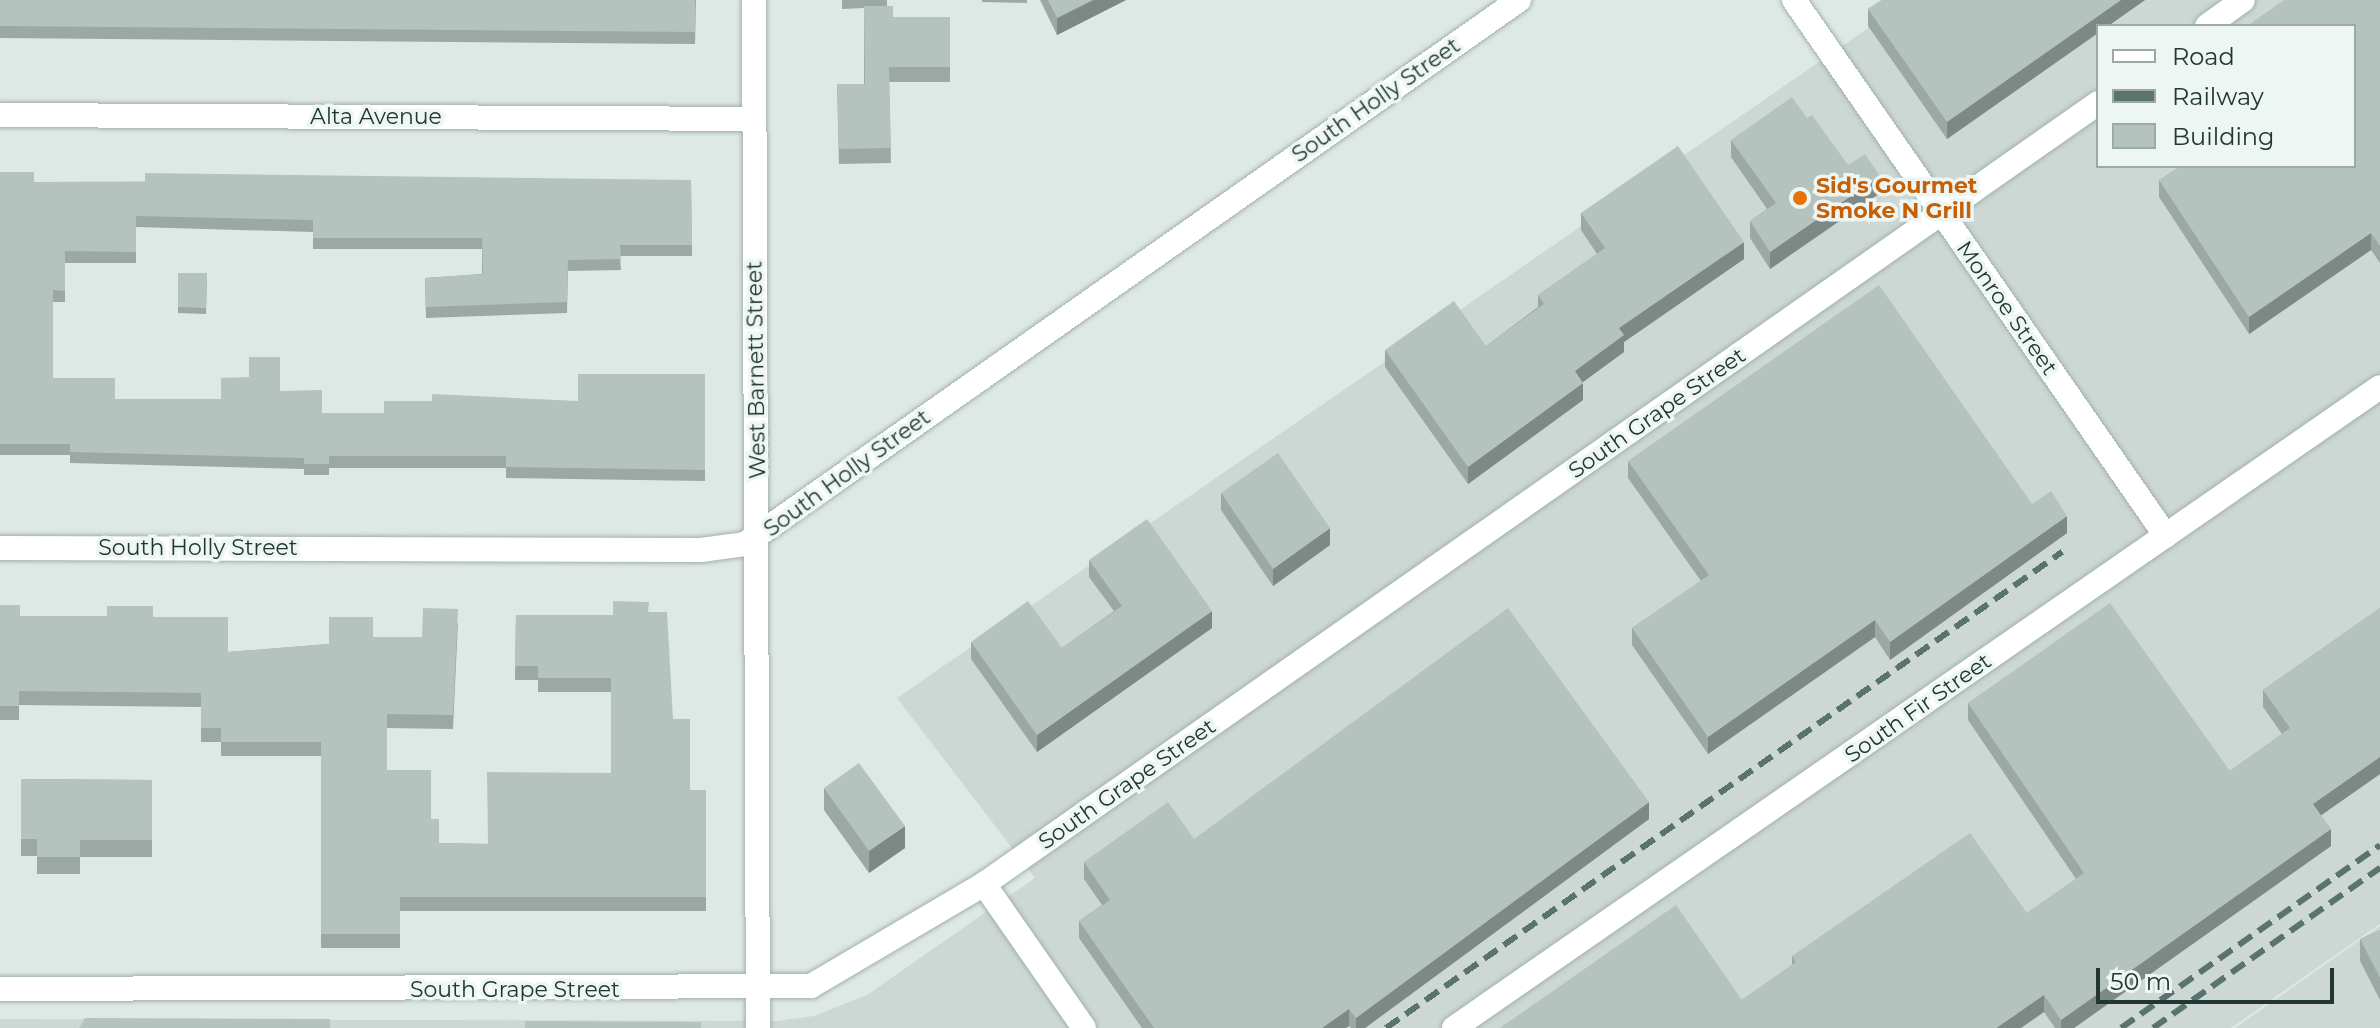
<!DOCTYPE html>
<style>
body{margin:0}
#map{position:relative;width:2380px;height:1028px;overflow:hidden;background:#dee9e5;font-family:Montserrat,sans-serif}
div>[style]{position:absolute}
.built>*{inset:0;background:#cdd8d4}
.roads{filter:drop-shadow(0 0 2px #a2b0ac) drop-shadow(0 0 2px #a2b0ac)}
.minor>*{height:24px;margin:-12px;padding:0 12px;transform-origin:12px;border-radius:12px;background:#fff}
.rail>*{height:6px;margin-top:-3px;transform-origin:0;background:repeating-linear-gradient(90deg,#5b736f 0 16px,transparent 0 24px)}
.wall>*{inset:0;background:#9ba8a3}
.shaded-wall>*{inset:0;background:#7e8885}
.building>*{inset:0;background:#b4c3be}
.dots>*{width:22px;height:22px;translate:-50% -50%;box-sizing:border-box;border:4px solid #eef6f3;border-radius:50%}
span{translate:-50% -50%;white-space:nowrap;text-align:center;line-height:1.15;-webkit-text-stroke:7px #eef6f3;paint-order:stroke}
.street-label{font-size:22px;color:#213733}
.food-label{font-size:22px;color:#c56008;font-weight:700}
.left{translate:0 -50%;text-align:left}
.legend{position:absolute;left:2096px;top:24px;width:260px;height:144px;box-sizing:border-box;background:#eef6f3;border:2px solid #9caaa6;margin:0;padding:10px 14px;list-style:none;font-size:24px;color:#213733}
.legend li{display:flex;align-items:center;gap:16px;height:40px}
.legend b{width:40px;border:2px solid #9caaa6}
.scale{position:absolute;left:2096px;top:968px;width:238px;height:36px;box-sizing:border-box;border:4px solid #213733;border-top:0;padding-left:10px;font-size:24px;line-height:28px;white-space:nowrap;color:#213733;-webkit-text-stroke:6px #eef6f3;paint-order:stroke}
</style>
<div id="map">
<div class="built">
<div style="clip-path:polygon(evenodd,1909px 0,2380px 0,2380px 924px,2231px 1028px,0 1028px,0 1019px,777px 1021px,814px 1016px,867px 995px,1035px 878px,897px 698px,1909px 0,2098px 26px,2354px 26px,2354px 166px,2098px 166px,2098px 26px)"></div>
<div style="clip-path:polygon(2380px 926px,2380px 1028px,2235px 1028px)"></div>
</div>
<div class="roads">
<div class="minor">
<div style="left:754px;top:0;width:1028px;rotate:89.78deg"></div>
<div style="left:1794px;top:0;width:652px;rotate:55.24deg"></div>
<div style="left:2207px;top:26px;width:44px;rotate:-35.8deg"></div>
<div style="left:0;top:115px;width:753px;rotate:0.3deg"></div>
<div style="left:0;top:548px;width:701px;rotate:0.16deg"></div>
<div style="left:701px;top:550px;width:44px;rotate:-7.8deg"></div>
<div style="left:745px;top:544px;width:946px;rotate:-35.1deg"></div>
<div style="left:984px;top:884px;width:175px;rotate:55.2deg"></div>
<div style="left:0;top:989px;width:811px;rotate:-0.21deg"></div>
<div style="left:811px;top:986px;width:201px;rotate:-30.5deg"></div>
<div style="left:984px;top:884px;width:1360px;rotate:-35.03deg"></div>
<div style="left:1454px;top:1028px;width:1126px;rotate:-34.69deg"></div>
</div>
</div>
<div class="rail">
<div style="left:1386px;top:1028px;width:827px;rotate:-35.15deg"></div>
<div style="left:2121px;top:1028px;width:317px;rotate:-35.2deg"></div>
<div style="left:2153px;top:1028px;width:278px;rotate:-35.2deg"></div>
</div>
<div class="wall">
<div style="clip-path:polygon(0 0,696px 0,695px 44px,0 38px)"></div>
<div style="clip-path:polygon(842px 0,887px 0,887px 6px,893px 17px,950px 17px,950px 82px,889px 82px,891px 163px,839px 164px,837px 84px,864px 84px,864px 8px,842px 9px)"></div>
<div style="clip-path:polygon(982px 0,1027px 0,1027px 3px,982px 2px)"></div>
<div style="clip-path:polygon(1040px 0,1126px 0,1057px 35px)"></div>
<div style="clip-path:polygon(1882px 0,2145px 0,1947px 139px,1868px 26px,1868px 9px)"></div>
<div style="clip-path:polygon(2380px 0,2380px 263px,2371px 250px,2249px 334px,2159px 197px,2159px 180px,2354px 166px)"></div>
<div style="clip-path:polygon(1807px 118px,1848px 165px,1880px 193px,1770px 269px,1750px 238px,1750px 221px,1767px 209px,1731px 157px,1731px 140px)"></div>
<div style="clip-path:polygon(0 172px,34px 182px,691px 180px,692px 256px,620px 256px,621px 270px,568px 271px,567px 313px,426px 318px,425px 278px,482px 274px,482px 249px,313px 249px,313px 232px,136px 227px,136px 263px,65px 263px,65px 302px,53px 302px,53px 378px,115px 399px,221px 399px,280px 391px,322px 413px,384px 413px,578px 401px,705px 374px,705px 481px,506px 478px,506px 468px,329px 468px,329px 475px,304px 475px,304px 469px,70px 463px,70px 455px,0 455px)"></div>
<div style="clip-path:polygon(1581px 213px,1744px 259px,1624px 342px,1624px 352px,1582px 382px,1583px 400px,1468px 484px,1385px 367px,1385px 350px,1486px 346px,1538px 307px,1538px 295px,1597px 254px,1581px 230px)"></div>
<div style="clip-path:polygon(178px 273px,207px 273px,206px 314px,178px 313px)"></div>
<div style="clip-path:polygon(1628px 461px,2032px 504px,2067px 533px,1890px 660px,1875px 637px,1708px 754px,1632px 645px,1632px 628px,1701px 581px,1628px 478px)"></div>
<div style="clip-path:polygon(1221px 493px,1330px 545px,1273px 586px,1221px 510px)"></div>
<div style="clip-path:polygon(1089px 560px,1212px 628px,1037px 752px,971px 659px,971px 642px,1062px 648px,1114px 611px,1089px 577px)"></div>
<div style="clip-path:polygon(0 605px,20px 616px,153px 617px,228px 652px,329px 644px,373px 637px,422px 637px,458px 623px,453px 729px,387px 728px,387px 770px,431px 819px,439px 843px,487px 844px,611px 773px,611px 692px,538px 692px,538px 680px,515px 680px,516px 615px,613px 615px,649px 612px,673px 719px,690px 790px,706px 790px,706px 911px,400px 911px,400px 948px,321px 948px,321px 756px,221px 756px,221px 742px,201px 742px,201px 707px,19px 705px,19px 720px,0 720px)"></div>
<div style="clip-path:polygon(2380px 608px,2380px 774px,2321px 815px,2331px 846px,2074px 1028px,2055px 1028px,2044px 1012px,1742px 1000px,1792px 965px,1792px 956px,2027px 913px,2076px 879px,1968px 720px,1968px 703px,2230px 771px,2282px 734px,2263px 707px,2263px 690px)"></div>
<div style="clip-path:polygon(21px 779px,152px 780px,152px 857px,80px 857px,80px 874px,37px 874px,37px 856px,21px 856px)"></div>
<div style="clip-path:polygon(824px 788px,905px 848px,869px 873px,824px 810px)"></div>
<div style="clip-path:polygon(1649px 819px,1365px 1028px,1351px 1028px,1349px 1026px,1346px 1028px,1142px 1028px,1079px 938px,1079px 921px,1102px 905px,1084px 879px,1084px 862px,1194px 839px)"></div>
<div style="clip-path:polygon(2380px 930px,2380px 1000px,2360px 961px,2360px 939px)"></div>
</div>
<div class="shaded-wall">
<div style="clip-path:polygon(1093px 0,1126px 0,1057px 35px,1057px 18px)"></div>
<div style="clip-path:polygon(2121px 0,2145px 0,2108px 26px,2098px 26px,2098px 33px,1947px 139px,1947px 122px)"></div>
<div style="clip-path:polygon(1880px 176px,1880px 193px,1770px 269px,1770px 252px)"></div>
<div style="clip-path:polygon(2371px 233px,2371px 250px,2249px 334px,2249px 317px)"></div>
<div style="clip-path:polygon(1744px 242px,1744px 259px,1624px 342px,1624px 352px,1575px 388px,1575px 371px,1619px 328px)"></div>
<div style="clip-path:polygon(1583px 383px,1583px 400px,1468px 484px,1468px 467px)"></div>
<div style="clip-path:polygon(2067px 516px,2067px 533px,1890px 660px,1890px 642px)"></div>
<div style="clip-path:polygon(1330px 528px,1330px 545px,1273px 586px,1273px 569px)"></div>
<div style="clip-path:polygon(1212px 611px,1212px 628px,1037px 752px,1037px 735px)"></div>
<div style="clip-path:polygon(1875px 620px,1875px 637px,1708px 754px,1708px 737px)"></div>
<div style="clip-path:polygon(2380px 757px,2380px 774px,2313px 821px,2313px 804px)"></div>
<div style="clip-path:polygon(1649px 802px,1649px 819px,1365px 1028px,1356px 1028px,1356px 1018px)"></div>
<div style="clip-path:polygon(905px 826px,905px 848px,869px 873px,869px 851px)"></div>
<div style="clip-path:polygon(2331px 829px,2331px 846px,2074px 1028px,2061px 1028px,2061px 1020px)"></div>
<div style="clip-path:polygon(2044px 995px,2044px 1012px,2021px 1028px,1996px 1028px)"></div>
<div style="clip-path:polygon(1349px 1009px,1349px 1026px,1346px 1028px,1322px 1028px)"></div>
</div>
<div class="building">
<div style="clip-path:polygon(0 0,695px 0,695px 32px,0 26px)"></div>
<div style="clip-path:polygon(1048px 0,1093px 0,1057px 18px)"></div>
<div style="clip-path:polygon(1882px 0,2121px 0,1947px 122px,1868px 9px)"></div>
<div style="clip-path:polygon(2284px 0,2380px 0,2380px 246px,2371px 233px,2249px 317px,2159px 180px,2180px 166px,2354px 166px,2354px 26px,2247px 26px)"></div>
<div style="clip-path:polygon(864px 6px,893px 6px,893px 17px,950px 17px,950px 67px,889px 67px,891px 148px,839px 149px,837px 84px,865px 84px)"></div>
<div style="clip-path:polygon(1792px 97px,1807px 118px,1812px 115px,1848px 165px,1865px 154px,1880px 176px,1770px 252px,1750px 221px,1776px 203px,1731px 140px)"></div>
<div style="clip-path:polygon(1678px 146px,1744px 242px,1619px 328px,1624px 335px,1575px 371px,1583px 383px,1468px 467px,1385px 350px,1454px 301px,1486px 346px,1544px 304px,1538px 295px,1605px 248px,1581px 213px)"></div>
<div style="clip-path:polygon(0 172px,34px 172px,34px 182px,145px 182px,145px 173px,691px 180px,692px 245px,620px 245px,621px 259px,568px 260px,567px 302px,426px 307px,425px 278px,483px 274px,482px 238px,313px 238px,313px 220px,136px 216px,136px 252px,65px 251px,65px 291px,53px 290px,53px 378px,115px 378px,115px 399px,221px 399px,221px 378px,249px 377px,249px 357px,280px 357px,280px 391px,322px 390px,322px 413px,384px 413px,384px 401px,432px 401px,432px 394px,578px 401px,578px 374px,705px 374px,705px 470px,506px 467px,506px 456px,329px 456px,329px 464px,304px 464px,304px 458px,70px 452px,70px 444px,0 444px)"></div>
<div style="clip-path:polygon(178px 273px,207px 273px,206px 308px,178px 307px)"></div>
<div style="clip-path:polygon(1879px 285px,2032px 504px,2051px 491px,2067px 516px,1890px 642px,1875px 620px,1708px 737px,1632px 628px,1709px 575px,1628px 461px)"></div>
<div style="clip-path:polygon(1278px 453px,1330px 528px,1273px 569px,1221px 493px)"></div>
<div style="clip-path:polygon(1147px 519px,1212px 611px,1037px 735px,971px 642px,1028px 601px,1062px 648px,1122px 606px,1089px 560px)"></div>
<div style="clip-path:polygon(613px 601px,649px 602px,648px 612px,667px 612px,673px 719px,690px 719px,690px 790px,706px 790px,706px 897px,400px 897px,400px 934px,321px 934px,321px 742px,221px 742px,221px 728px,201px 728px,201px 693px,19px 691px,19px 706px,0 706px,0 605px,20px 605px,20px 616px,107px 616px,107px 606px,153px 606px,153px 617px,228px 617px,228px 652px,329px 644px,329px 617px,373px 617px,373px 637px,422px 637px,423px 608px,458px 609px,453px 715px,387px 714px,387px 770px,431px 770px,431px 819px,439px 819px,439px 843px,488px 844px,487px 772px,611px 773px,611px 678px,538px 678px,538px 666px,515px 666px,516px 615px,613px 615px)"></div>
<div style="clip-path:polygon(2110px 603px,2230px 771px,2290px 728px,2263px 690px,2380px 608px,2380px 757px,2313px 804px,2331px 829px,2061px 1020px,2044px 995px,1996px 1028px,1500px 1028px,1676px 905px,1742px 1000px,1796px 962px,1792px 956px,1970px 833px,2027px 913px,2084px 873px,1968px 703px)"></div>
<div style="clip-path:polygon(1508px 608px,1649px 802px,1356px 1018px,1349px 1009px,1322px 1028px,1154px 1028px,1079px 921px,1110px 900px,1084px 862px,1168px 802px,1194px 839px)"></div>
<div style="clip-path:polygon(859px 763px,905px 826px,869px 851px,824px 788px)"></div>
<div style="clip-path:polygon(21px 779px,152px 780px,152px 840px,80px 840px,80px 857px,37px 857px,37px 839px,21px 839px)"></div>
<div style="clip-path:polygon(2380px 930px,2380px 978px,2360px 939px)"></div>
<div style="clip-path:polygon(85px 1018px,330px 1019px,330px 1028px,79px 1028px)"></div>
<div style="clip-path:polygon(525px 1021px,701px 1022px,701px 1028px,525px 1028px)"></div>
</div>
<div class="dots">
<div style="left:1800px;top:198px;background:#e8710a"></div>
</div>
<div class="street-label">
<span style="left:1376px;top:100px;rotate:-35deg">South Holly Street</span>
<span style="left:376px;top:117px">Alta Avenue</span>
<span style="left:2007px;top:308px;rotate:55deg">Monroe Street</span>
<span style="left:756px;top:370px;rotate:-91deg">West Barnett Street</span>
<span style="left:1657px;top:413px;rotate:-35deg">South Grape Street</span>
<span style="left:847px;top:473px;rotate:-36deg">South Holly Street</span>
<span style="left:198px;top:548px">South Holly Street</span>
<span style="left:1918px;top:708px;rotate:-35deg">South Fir Street</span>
<span style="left:1127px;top:784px;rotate:-35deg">South Grape Street</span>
<span style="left:515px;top:990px">South Grape Street</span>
</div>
<div class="food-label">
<span class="left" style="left:1816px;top:198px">Sid's Gourmet<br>Smoke N Grill</span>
</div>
<ul class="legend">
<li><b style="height:10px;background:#fff"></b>Road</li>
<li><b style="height:10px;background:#5b736f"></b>Railway</li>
<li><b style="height:22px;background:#b4c3be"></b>Building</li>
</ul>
<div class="scale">50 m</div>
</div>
